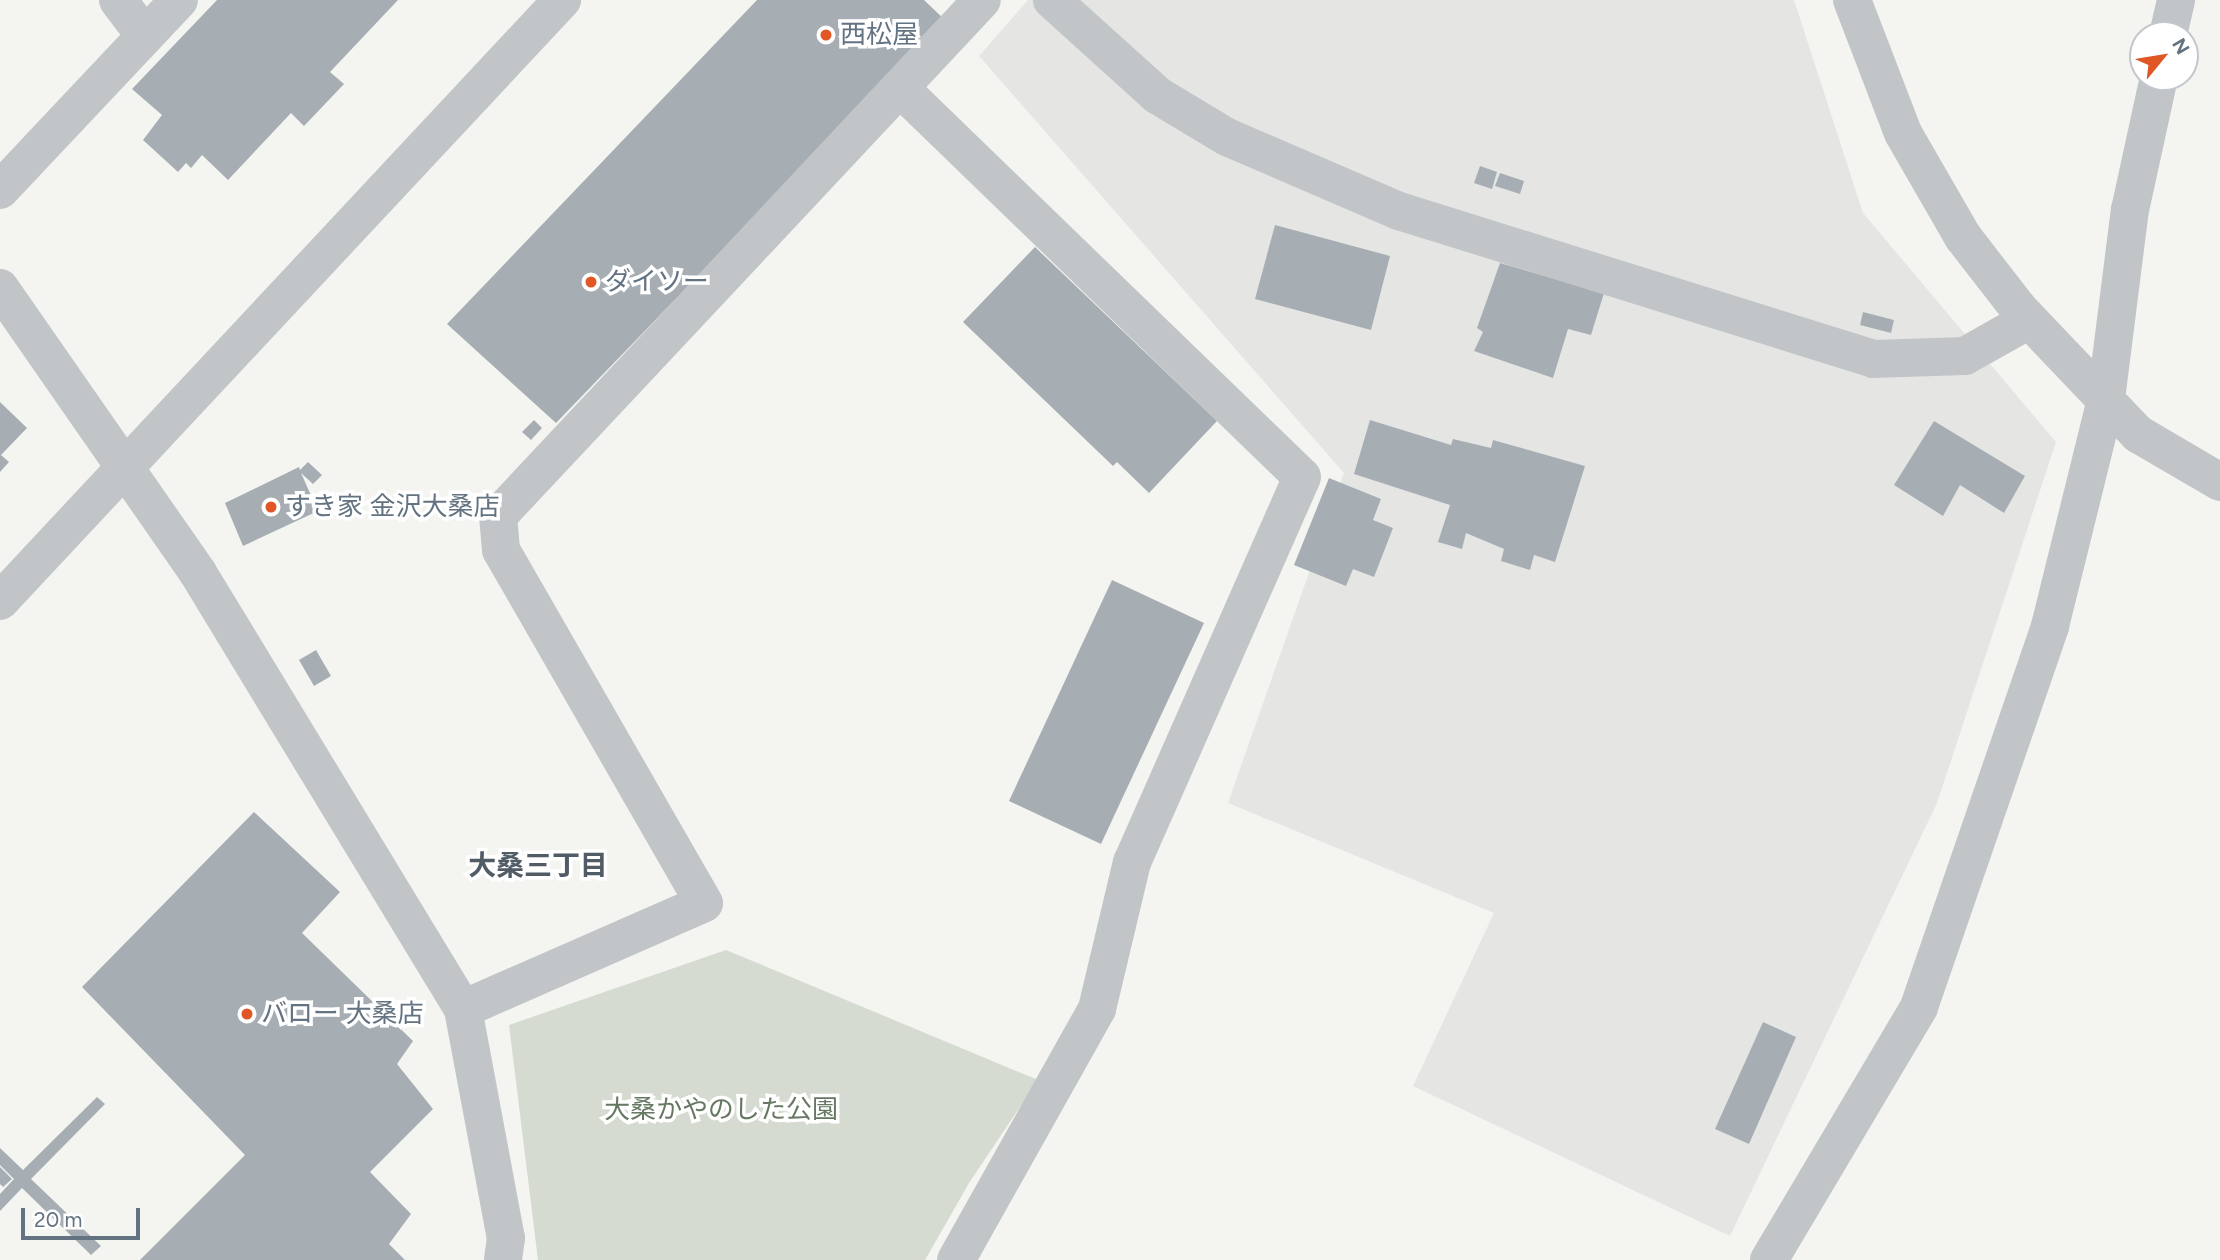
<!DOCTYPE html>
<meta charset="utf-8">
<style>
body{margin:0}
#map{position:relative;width:2220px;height:1260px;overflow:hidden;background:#f4f4f0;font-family:Figtree,"Noto Sans JP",sans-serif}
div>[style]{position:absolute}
.built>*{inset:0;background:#e5e6e4}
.green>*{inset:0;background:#d5dbd1}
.building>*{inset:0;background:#a7aeb3}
.minor>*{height:38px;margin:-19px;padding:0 19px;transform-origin:19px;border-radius:19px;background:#c2c5c8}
.dots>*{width:19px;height:19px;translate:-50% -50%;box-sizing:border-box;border:4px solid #fff;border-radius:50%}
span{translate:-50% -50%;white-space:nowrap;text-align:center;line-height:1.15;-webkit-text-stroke:7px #fff;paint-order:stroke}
.poi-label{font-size:26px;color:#647381}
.left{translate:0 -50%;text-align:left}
.park-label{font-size:26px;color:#667862}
.neighbourhood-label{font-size:28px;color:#515c66;font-weight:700}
.north{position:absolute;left:2129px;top:21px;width:70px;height:70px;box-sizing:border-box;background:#fff;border:2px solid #c1c7cd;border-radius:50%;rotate:60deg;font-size:19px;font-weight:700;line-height:28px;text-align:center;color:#647381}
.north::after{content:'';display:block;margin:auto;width:24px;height:32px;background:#e05725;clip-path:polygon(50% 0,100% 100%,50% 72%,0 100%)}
.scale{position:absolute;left:21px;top:1208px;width:119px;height:32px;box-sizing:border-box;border:4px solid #647381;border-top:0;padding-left:9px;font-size:21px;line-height:24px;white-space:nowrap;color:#647381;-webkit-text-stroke:5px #fff;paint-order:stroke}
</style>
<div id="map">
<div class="built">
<div style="clip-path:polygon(1028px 0,1794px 0,1863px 213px,2056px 442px,1937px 803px,1730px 1236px,1413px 1086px,1494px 913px,1228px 803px,1344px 473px,979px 56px)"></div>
</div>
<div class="green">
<div style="clip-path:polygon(726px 950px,1038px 1080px,969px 1183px,925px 1260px,538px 1260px,509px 1025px)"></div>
</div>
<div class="building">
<div style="clip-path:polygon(217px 0,398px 0,330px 72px,344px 84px,304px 126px,291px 113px,228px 180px,202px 155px,191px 168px,186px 163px,178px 172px,143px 140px,162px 115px,132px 89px)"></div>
<div style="clip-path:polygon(757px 0,924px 0,945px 20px,556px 423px,447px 324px)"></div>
<div style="clip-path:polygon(1480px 166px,1497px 172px,1492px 189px,1474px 183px)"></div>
<div style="clip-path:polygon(1500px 173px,1524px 181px,1520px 194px,1495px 186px)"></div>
<div style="clip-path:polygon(1275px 225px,1390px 256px,1371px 330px,1255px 299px)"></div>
<div style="clip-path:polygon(1035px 247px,1217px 421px,1149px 493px,1117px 462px,1113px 466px,963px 322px)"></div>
<div style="clip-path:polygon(1500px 263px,1604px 293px,1591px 335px,1568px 329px,1553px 378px,1474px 351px,1483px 332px,1477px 328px)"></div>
<div style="clip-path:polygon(1863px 312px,1894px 320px,1891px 333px,1860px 325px)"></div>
<div style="clip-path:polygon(0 402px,27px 428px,1px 455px,9px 462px,0 472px)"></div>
<div style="clip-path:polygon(534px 420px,542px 428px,531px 440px,522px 432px)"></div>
<div style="clip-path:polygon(1370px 420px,1451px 445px,1453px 439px,1491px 448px,1493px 440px,1585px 466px,1555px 562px,1534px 555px,1530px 570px,1501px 561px,1504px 549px,1466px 533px,1462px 549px,1438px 542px,1450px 505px,1354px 474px)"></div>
<div style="clip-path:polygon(1934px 421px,2025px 476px,2004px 513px,1960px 485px,1943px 516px,1894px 485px)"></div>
<div style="clip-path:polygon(308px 462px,322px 475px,313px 484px,301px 473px,318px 511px,243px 546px,225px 503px,299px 467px,300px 470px)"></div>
<div style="clip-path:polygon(1329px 478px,1381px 499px,1373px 520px,1393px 528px,1374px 577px,1353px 569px,1346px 586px,1294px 565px)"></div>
<div style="clip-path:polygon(1112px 580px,1204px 623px,1101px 844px,1009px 801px)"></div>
<div style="clip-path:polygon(316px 650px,331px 676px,314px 686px,299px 660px)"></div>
<div style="clip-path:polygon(254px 812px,340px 892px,302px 933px,413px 1041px,397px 1064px,433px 1109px,370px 1172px,411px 1214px,389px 1244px,405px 1260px,140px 1260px,245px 1155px,82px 987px)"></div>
<div style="clip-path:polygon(1763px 1022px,1796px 1037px,1749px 1144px,1715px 1129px)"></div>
<div style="clip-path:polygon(97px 1097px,105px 1104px,31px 1179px,101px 1246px,91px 1255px,22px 1188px,0 1211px,0 1194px,14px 1179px,0 1165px,0 1148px,23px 1170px)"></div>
<div style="clip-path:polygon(0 1167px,12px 1179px,3px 1187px,0 1184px)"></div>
</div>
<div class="minor">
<div style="left:118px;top:0;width:45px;rotate:53.1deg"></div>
<div style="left:1052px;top:0;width:142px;rotate:42.1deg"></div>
<div style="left:1157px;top:95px;width:82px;rotate:31deg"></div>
<div style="left:1227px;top:137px;width:187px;rotate:23.3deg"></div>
<div style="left:1399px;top:211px;width:497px;rotate:17.3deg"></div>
<div style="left:1873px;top:359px;width:92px;rotate:-1.9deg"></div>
<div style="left:1965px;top:356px;width:73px;rotate:-29.4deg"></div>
<div style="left:1852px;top:0;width:142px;rotate:69deg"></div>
<div style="left:1903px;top:133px;width:120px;rotate:60deg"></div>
<div style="left:1963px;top:237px;width:90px;rotate:52.2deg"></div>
<div style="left:2018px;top:308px;width:174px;rotate:46.4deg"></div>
<div style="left:2138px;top:434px;width:95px;rotate:30.3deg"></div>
<div style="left:2168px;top:35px;width:36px;rotate:-77deg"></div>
<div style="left:900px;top:88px;width:559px;rotate:44.06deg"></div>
<div style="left:1302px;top:477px;width:421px;rotate:113.8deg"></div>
<div style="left:1132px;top:862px;width:151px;rotate:103.4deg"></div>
<div style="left:1097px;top:1009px;width:288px;rotate:119.3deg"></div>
<div style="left:0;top:190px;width:261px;rotate:-46.7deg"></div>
<div style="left:0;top:288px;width:347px;rotate:55.2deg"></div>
<div style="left:198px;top:573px;width:510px;rotate:58.71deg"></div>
<div style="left:463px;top:1009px;width:263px;rotate:-23.7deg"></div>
<div style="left:704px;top:903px;width:407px;rotate:-119.9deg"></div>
<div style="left:501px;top:550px;width:34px;rotate:-95deg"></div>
<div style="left:498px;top:516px;width:707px;rotate:-46.83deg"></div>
<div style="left:0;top:601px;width:823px;rotate:-46.92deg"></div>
<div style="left:463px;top:1009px;width:233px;rotate:79.4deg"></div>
<div style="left:506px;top:1238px;width:22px;rotate:98deg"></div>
<div style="left:1769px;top:1260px;width:294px;rotate:-59.3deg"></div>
<div style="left:1919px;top:1007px;width:403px;rotate:-71deg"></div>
<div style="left:2050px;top:626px;width:234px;rotate:-76.1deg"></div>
<div style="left:2106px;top:399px;width:191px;rotate:-82.8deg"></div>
<div style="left:2130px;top:210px;width:136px;rotate:-77.7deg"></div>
</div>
<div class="dots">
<div style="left:826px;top:35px;background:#e05725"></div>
<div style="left:591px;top:282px;background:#e05725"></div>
<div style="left:271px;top:507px;background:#e05725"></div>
<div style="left:247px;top:1014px;background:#e05725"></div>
</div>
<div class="poi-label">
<span class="left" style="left:840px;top:35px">西松屋</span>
<span class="left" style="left:605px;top:282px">ダイソー</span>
<span class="left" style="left:285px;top:507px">すき家 金沢大桑店</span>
<span class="left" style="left:261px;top:1014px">バロー 大桑店</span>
</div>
<div class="park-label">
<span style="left:721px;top:1110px">大桑かやのした公園</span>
</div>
<div class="neighbourhood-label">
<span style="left:538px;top:865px">大桑三丁目</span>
</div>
<div class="north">N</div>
<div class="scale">20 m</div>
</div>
